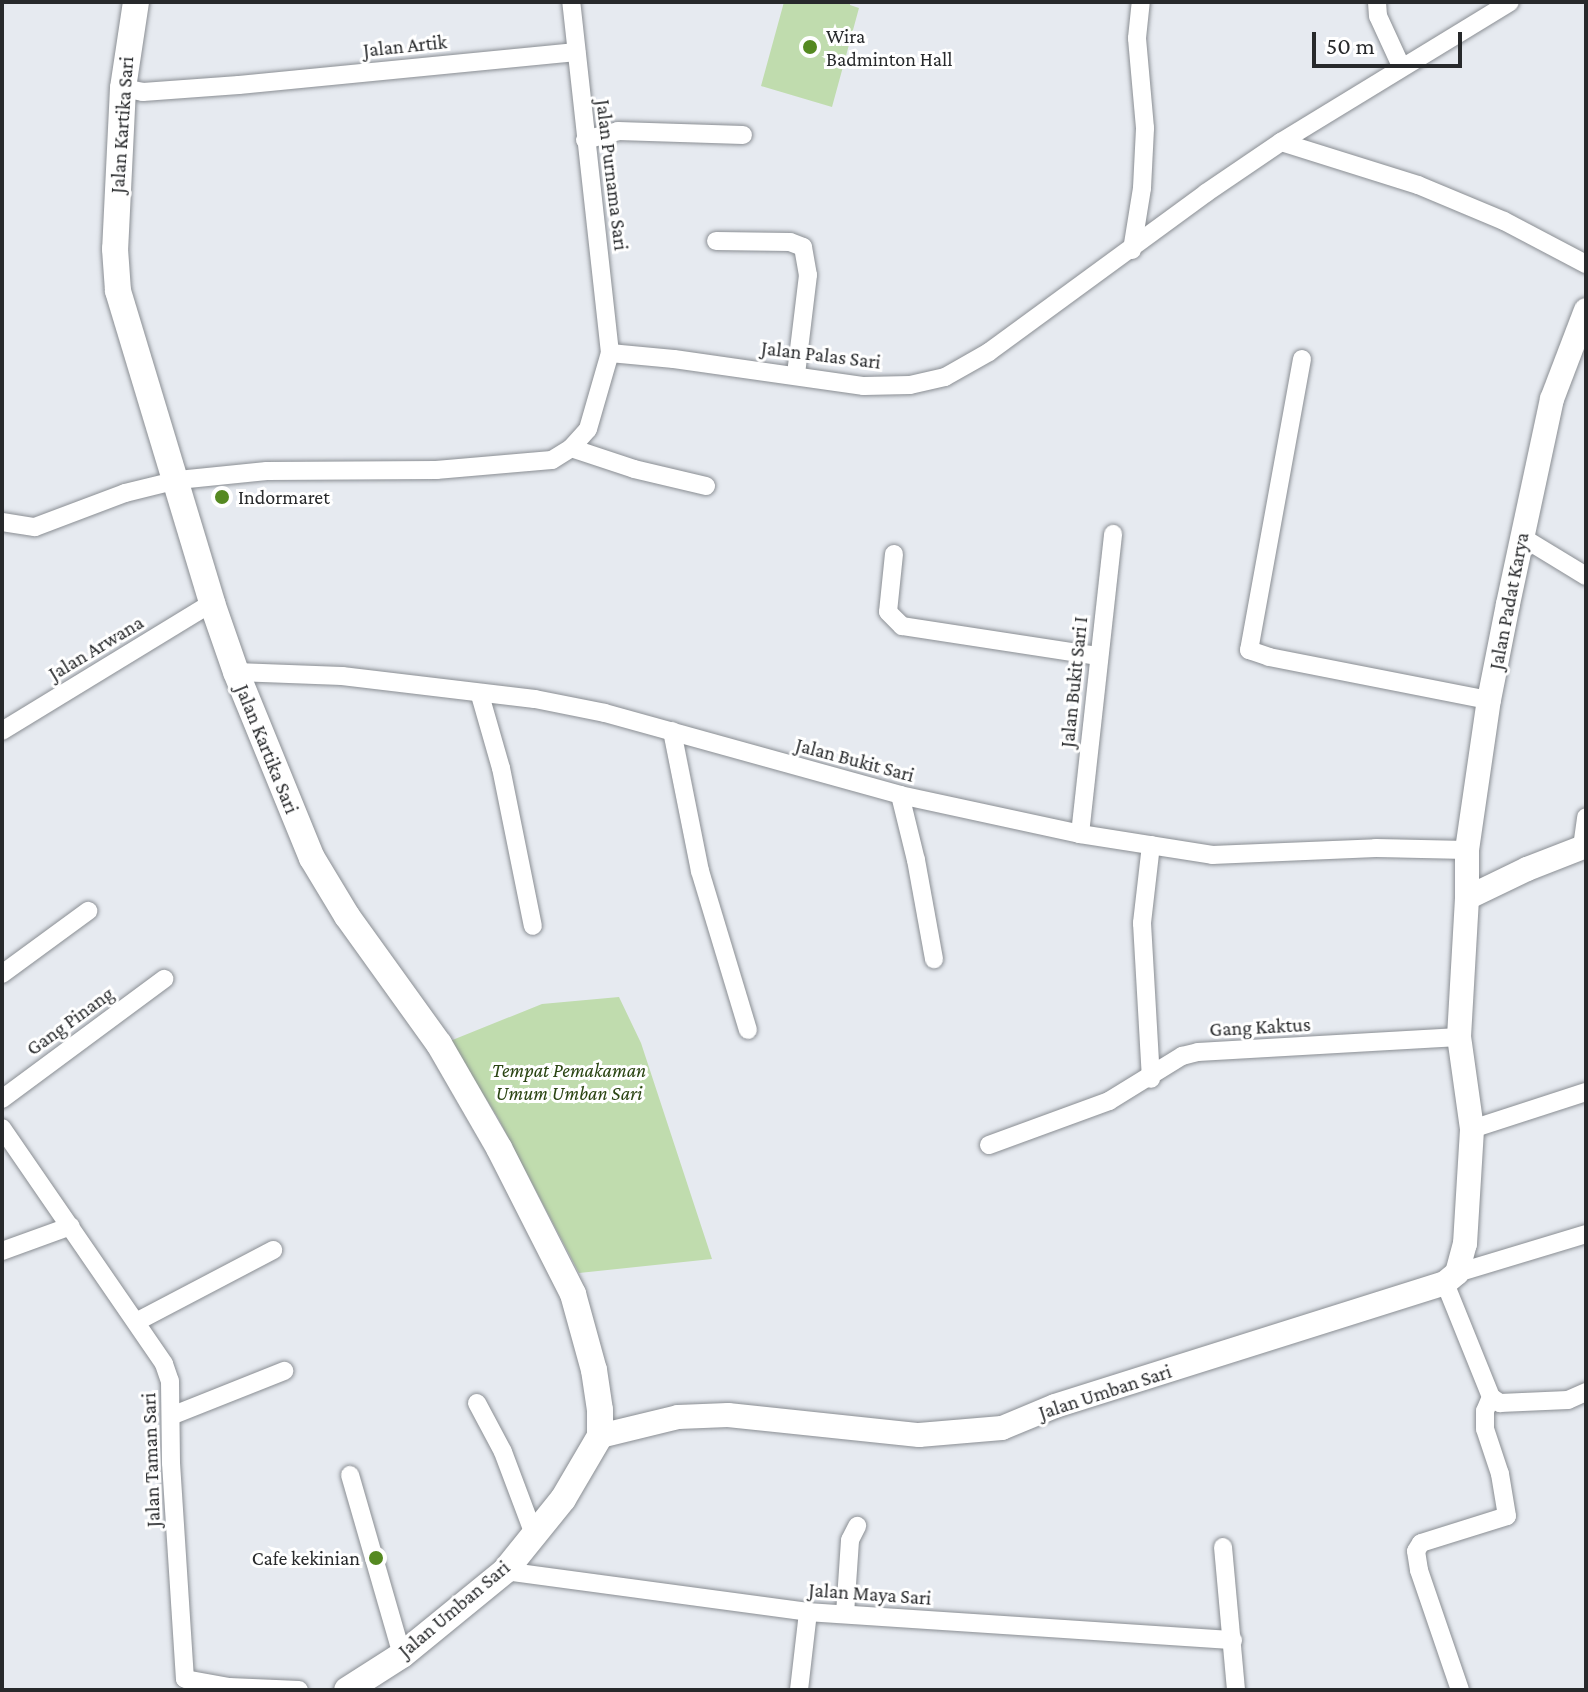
<!DOCTYPE html>
<style>
body{margin:0}
#map{position:relative;width:1588px;height:1692px;overflow:hidden;background:#e6eaf0;font-family:"Crimson Pro",serif}
div>[style]{position:absolute}
.green>*{inset:0;background:#c0dcae}
.roads{filter:drop-shadow(0 0 2px #8a8e93) drop-shadow(0 0 2px #8a8e93)}
.minor>*{height:18px;margin:-9px;padding:0 9px;transform-origin:9px;border-radius:9px;background:#fff}
.tertiary>*{height:24px;margin:-12px;padding:0 12px;transform-origin:12px;border-radius:12px;background:#fff}
.secondary>*{height:26px;margin:-13px;padding:0 13px;transform-origin:13px;border-radius:13px;background:#fff}
.dots>*{width:22px;height:22px;translate:-50% -50%;box-sizing:border-box;border:4px solid #fff;border-radius:50%}
span{translate:-50% -50%;white-space:nowrap;text-align:center;line-height:1.15;-webkit-text-stroke:6px #fff;paint-order:stroke}
.poi-label{font-size:20px;color:#27292b}
.left{translate:0 -50%;text-align:left}
.right{translate:-100% -50%;text-align:right}
.street-label{font-size:20px;color:#27292b}
.park-label{font-size:20px;color:#2a4412;font-style:italic}
.frame{position:absolute;inset:0;border:4px solid #27292b;pointer-events:none}
.scale{position:absolute;left:1312px;top:32px;width:150px;height:36px;box-sizing:border-box;border:4px solid #27292b;border-top:0;padding-left:10px;font-size:24px;line-height:28px;white-space:nowrap;color:#27292b;-webkit-text-stroke:6px #fff;paint-order:stroke}
</style>
<div id="map">
<div class="green">
<div style="clip-path:polygon(784px 2px,850px 2px,850px 5px,859px 8px,832px 107px,761px 86px)"></div>
<div style="clip-path:polygon(619px 997px,641px 1043px,712px 1259px,579px 1273px,498px 1118px,450px 1041px,542px 1004px)"></div>
</div>
<div class="roads">
<div class="minor">
<div style="left:1377px;top:2px;width:14px;rotate:86deg"></div>
<div style="left:1378px;top:16px;width:55px;rotate:65.3deg"></div>
<div style="left:123px;top:88px;width:20px;rotate:11deg"></div>
<div style="left:143px;top:92px;width:96px;rotate:-4.2deg"></div>
<div style="left:239px;top:85px;width:339px;rotate:-5.6deg"></div>
<div style="left:585px;top:140px;width:34px;rotate:-15deg"></div>
<div style="left:618px;top:131px;width:125px;rotate:1.8deg"></div>
<div style="left:1281px;top:142px;width:144px;rotate:17.4deg"></div>
<div style="left:1418px;top:185px;width:93px;rotate:22.7deg"></div>
<div style="left:1504px;top:221px;width:93px;rotate:27.7deg"></div>
<div style="left:716px;top:241px;width:74px;rotate:0.8deg"></div>
<div style="left:790px;top:242px;width:14px;rotate:21deg"></div>
<div style="left:803px;top:247px;width:28px;rotate:80deg"></div>
<div style="left:808px;top:275px;width:100px;rotate:96.9deg"></div>
<div style="left:1132px;top:250px;width:63px;rotate:-80.8deg"></div>
<div style="left:1142px;top:188px;width:60px;rotate:-87.1deg"></div>
<div style="left:1145px;top:128px;width:90px;rotate:-95.1deg"></div>
<div style="left:1137px;top:38px;width:36px;rotate:-84deg"></div>
<div style="left:610px;top:353px;width:64px;rotate:5.4deg"></div>
<div style="left:674px;top:359px;width:192px;rotate:8.1deg"></div>
<div style="left:864px;top:386px;width:46px;rotate:-1.2deg"></div>
<div style="left:910px;top:385px;width:36px;rotate:-13deg"></div>
<div style="left:945px;top:377px;width:51px;rotate:-29.6deg"></div>
<div style="left:989px;top:352px;width:269px;rotate:-36.2deg"></div>
<div style="left:1206px;top:193px;width:91px;rotate:-34.2deg"></div>
<div style="left:1281px;top:142px;width:268px;rotate:-31.4deg"></div>
<div style="left:1302px;top:359px;width:296px;rotate:100.3deg"></div>
<div style="left:1249px;top:650px;width:21px;rotate:19deg"></div>
<div style="left:1269px;top:657px;width:224px;rotate:11.1deg"></div>
<div style="left:571px;top:448px;width:66px;rotate:18.4deg"></div>
<div style="left:634px;top:469px;width:74px;rotate:13.3deg"></div>
<div style="left:2px;top:522px;width:33px;rotate:9deg"></div>
<div style="left:35px;top:527px;width:96px;rotate:-20.7deg"></div>
<div style="left:125px;top:493px;width:55px;rotate:-13.8deg"></div>
<div style="left:178px;top:480px;width:89px;rotate:-5.8deg"></div>
<div style="left:267px;top:471px;width:169px;rotate:-0.3deg"></div>
<div style="left:436px;top:470px;width:116px;rotate:-4.9deg"></div>
<div style="left:552px;top:460px;width:22px;rotate:-32deg"></div>
<div style="left:571px;top:448px;width:25px;rotate:-48deg"></div>
<div style="left:588px;top:429px;width:79px;rotate:-73.9deg"></div>
<div style="left:610px;top:353px;width:353px;rotate:-96.3deg"></div>
<div style="left:1522px;top:537px;width:75px;rotate:31.4deg"></div>
<div style="left:894px;top:554px;width:58px;rotate:95.9deg"></div>
<div style="left:888px;top:612px;width:20px;rotate:45deg"></div>
<div style="left:902px;top:626px;width:198px;rotate:8.7deg"></div>
<div style="left:236px;top:672px;width:106px;rotate:2.2deg"></div>
<div style="left:342px;top:676px;width:194px;rotate:6.8deg"></div>
<div style="left:535px;top:699px;width:71px;rotate:11.3deg"></div>
<div style="left:605px;top:713px;width:306px;rotate:15.5deg"></div>
<div style="left:900px;top:795px;width:184px;rotate:12.2deg"></div>
<div style="left:1080px;top:834px;width:134px;rotate:9deg"></div>
<div style="left:1212px;top:855px;width:164px;rotate:-2.4deg"></div>
<div style="left:1376px;top:848px;width:91px;rotate:1.3deg"></div>
<div style="left:480px;top:695px;width:76px;rotate:74deg"></div>
<div style="left:501px;top:768px;width:161px;rotate:78.6deg"></div>
<div style="left:2px;top:731px;width:246px;rotate:-31.4deg"></div>
<div style="left:672px;top:731px;width:143px;rotate:78.7deg"></div>
<div style="left:700px;top:871px;width:166px;rotate:73.2deg"></div>
<div style="left:900px;top:795px;width:67px;rotate:76.2deg"></div>
<div style="left:916px;top:860px;width:101px;rotate:79.7deg"></div>
<div style="left:1080px;top:834px;width:302px;rotate:-83.7deg"></div>
<div style="left:1151px;top:845px;width:79px;rotate:96.6deg"></div>
<div style="left:1142px;top:923px;width:156px;rotate:86.7deg"></div>
<div style="left:1582px;top:847px;width:30px;rotate:-82deg"></div>
<div style="left:2px;top:974px;width:107px;rotate:-36.2deg"></div>
<div style="left:2px;top:1099px;width:202px;rotate:-36.5deg"></div>
<div style="left:2px;top:1128px;width:286px;rotate:55.5deg"></div>
<div style="left:164px;top:1364px;width:18px;rotate:71deg"></div>
<div style="left:170px;top:1381px;width:82px;rotate:89.3deg"></div>
<div style="left:171px;top:1463px;width:216px;rotate:86.3deg"></div>
<div style="left:185px;top:1679px;width:45px;rotate:10.3deg"></div>
<div style="left:229px;top:1687px;width:70px;rotate:2.5deg"></div>
<div style="left:1472px;top:1129px;width:120px;rotate:-18deg"></div>
<div style="left:989px;top:1145px;width:128px;rotate:-20.1deg"></div>
<div style="left:1109px;top:1101px;width:86px;rotate:-31.7deg"></div>
<div style="left:1182px;top:1056px;width:16px;rotate:-14deg"></div>
<div style="left:1198px;top:1052px;width:261px;rotate:-3.3deg"></div>
<div style="left:2px;top:1251px;width:73px;rotate:-19.9deg"></div>
<div style="left:1457px;top:1273px;width:135px;rotate:-16.8deg"></div>
<div style="left:1445px;top:1283px;width:123px;rotate:68deg"></div>
<div style="left:1491px;top:1397px;width:11px;rotate:34deg"></div>
<div style="left:1500px;top:1403px;width:68px;rotate:-2.5deg"></div>
<div style="left:1568px;top:1400px;width:20px;rotate:-24deg"></div>
<div style="left:136px;top:1322px;width:155px;rotate:-27.7deg"></div>
<div style="left:477px;top:1403px;width:55px;rotate:62deg"></div>
<div style="left:503px;top:1452px;width:91px;rotate:69.4deg"></div>
<div style="left:171px;top:1416px;width:122px;rotate:-21.7deg"></div>
<div style="left:350px;top:1475px;width:187px;rotate:73.9deg"></div>
<div style="left:1223px;top:1547px;width:144px;rotate:84.8deg"></div>
<div style="left:505px;top:1571px;width:306px;rotate:7.7deg"></div>
<div style="left:808px;top:1612px;width:426px;rotate:3.8deg"></div>
<div style="left:845px;top:1614px;width:74px;rotate:-86.1deg"></div>
<div style="left:850px;top:1540px;width:16px;rotate:-63deg"></div>
<div style="left:799px;top:1690px;width:79px;rotate:-83.4deg"></div>
<div style="left:1460px;top:1690px;width:127px;rotate:-108.9deg"></div>
<div style="left:1419px;top:1570px;width:19px;rotate:-99deg"></div>
<div style="left:1416px;top:1551px;width:9px;rotate:-58deg"></div>
<div style="left:1421px;top:1543px;width:90px;rotate:-17.4deg"></div>
<div style="left:1507px;top:1516px;width:43px;rotate:-99.5deg"></div>
<div style="left:1500px;top:1474px;width:47px;rotate:-108.4deg"></div>
<div style="left:1485px;top:1429px;width:18px;rotate:-90deg"></div>
<div style="left:1485px;top:1411px;width:15px;rotate:-67deg"></div>
</div>
<div class="tertiary">
<div style="left:1467px;top:898px;width:48px;rotate:-90deg"></div>
<div style="left:1467px;top:850px;width:152px;rotate:-81.7deg"></div>
<div style="left:1489px;top:700px;width:98px;rotate:-78.8deg"></div>
<div style="left:1508px;top:604px;width:210px;rotate:-77.9deg"></div>
<div style="left:1552px;top:399px;width:95px;rotate:-69.1deg"></div>
<div style="left:600px;top:1436px;width:80px;rotate:-13.7deg"></div>
<div style="left:678px;top:1417px;width:50px;rotate:-2.3deg"></div>
<div style="left:728px;top:1415px;width:192px;rotate:6deg"></div>
<div style="left:919px;top:1435px;width:83px;rotate:-4.8deg"></div>
<div style="left:1002px;top:1428px;width:57px;rotate:-22.5deg"></div>
<div style="left:1055px;top:1406px;width:409px;rotate:-17.5deg"></div>
<div style="left:1445px;top:1283px;width:16px;rotate:-40deg"></div>
<div style="left:1457px;top:1273px;width:30px;rotate:-75deg"></div>
<div style="left:1465px;top:1244px;width:115px;rotate:-86.5deg"></div>
<div style="left:1472px;top:1129px;width:93px;rotate:-98deg"></div>
<div style="left:1459px;top:1037px;width:139px;rotate:-86.7deg"></div>
<div style="left:1467px;top:898px;width:67px;rotate:-25.8deg"></div>
<div style="left:1527px;top:869px;width:63px;rotate:-21.3deg"></div>
</div>
<div class="secondary">
<div style="left:136px;top:2px;width:87px;rotate:98.6deg"></div>
<div style="left:123px;top:88px;width:161px;rotate:92.8deg"></div>
<div style="left:115px;top:249px;width:42px;rotate:85.9deg"></div>
<div style="left:118px;top:291px;width:326px;rotate:73.2deg"></div>
<div style="left:212px;top:603px;width:73px;rotate:70.8deg"></div>
<div style="left:236px;top:672px;width:201px;rotate:67.8deg"></div>
<div style="left:312px;top:858px;width:68px;rotate:58.9deg"></div>
<div style="left:347px;top:916px;width:158px;rotate:54.3deg"></div>
<div style="left:439px;top:1044px;width:120px;rotate:60deg"></div>
<div style="left:499px;top:1148px;width:164px;rotate:63.1deg"></div>
<div style="left:573px;top:1294px;width:79px;rotate:74.6deg"></div>
<div style="left:594px;top:1370px;width:40px;rotate:81.5deg"></div>
<div style="left:600px;top:1410px;width:26px;rotate:90deg"></div>
<div style="left:600px;top:1436px;width:73px;rotate:120.4deg"></div>
<div style="left:563px;top:1499px;width:92px;rotate:128.9deg"></div>
<div style="left:505px;top:1571px;width:133px;rotate:140.8deg"></div>
<div style="left:402px;top:1655px;width:65px;rotate:147.5deg"></div>
</div>
</div>
<div class="dots">
<div style="left:810px;top:47px;background:#558921"></div>
<div style="left:222px;top:497px;background:#558921"></div>
<div style="left:376px;top:1558px;background:#558921"></div>
</div>
<div class="poi-label">
<span class="left" style="left:826px;top:48px">Wira<br>Badminton Hall</span>
<span class="left" style="left:238px;top:497px">Indormaret</span>
<span class="right" style="left:360px;top:1558px">Cafe kekinian</span>
</div>
<div class="street-label">
<span style="left:405px;top:46px;rotate:-6deg">Jalan Artik</span>
<span style="left:122px;top:125px;rotate:-86deg">Jalan Kartika Sari</span>
<span style="left:612px;top:175px;rotate:83deg">Jalan Purnama Sari</span>
<span style="left:821px;top:355px;rotate:7deg">Jalan Palas Sari</span>
<span style="left:1509px;top:601px;rotate:-79deg">Jalan Padat Karya</span>
<span style="left:96px;top:648px;rotate:-31deg">Jalan Arwana</span>
<span style="left:1074px;top:682px;rotate:-84deg">Jalan Bukit Sari I</span>
<span style="left:267px;top:749px;rotate:68deg">Jalan Kartika Sari</span>
<span style="left:855px;top:760px;rotate:15deg">Jalan Bukit Sari</span>
<span style="left:70px;top:1021px;rotate:-36deg">Gang Pinang</span>
<span style="left:1260px;top:1027px;rotate:-3deg">Gang Kaktus</span>
<span style="left:1105px;top:1392px;rotate:-18deg">Jalan Umban Sari</span>
<span style="left:151px;top:1460px;rotate:-92deg">Jalan Taman Sari</span>
<span style="left:870px;top:1594px;rotate:4deg">Jalan Maya Sari</span>
<span style="left:454px;top:1609px;rotate:-40deg">Jalan Umban Sari</span>
</div>
<div class="park-label">
<span style="left:569px;top:1082px">Tempat Pemakaman<br>Umum Umban Sari</span>
</div>
<div class="frame"></div>
<div class="scale">50 m</div>
</div>
